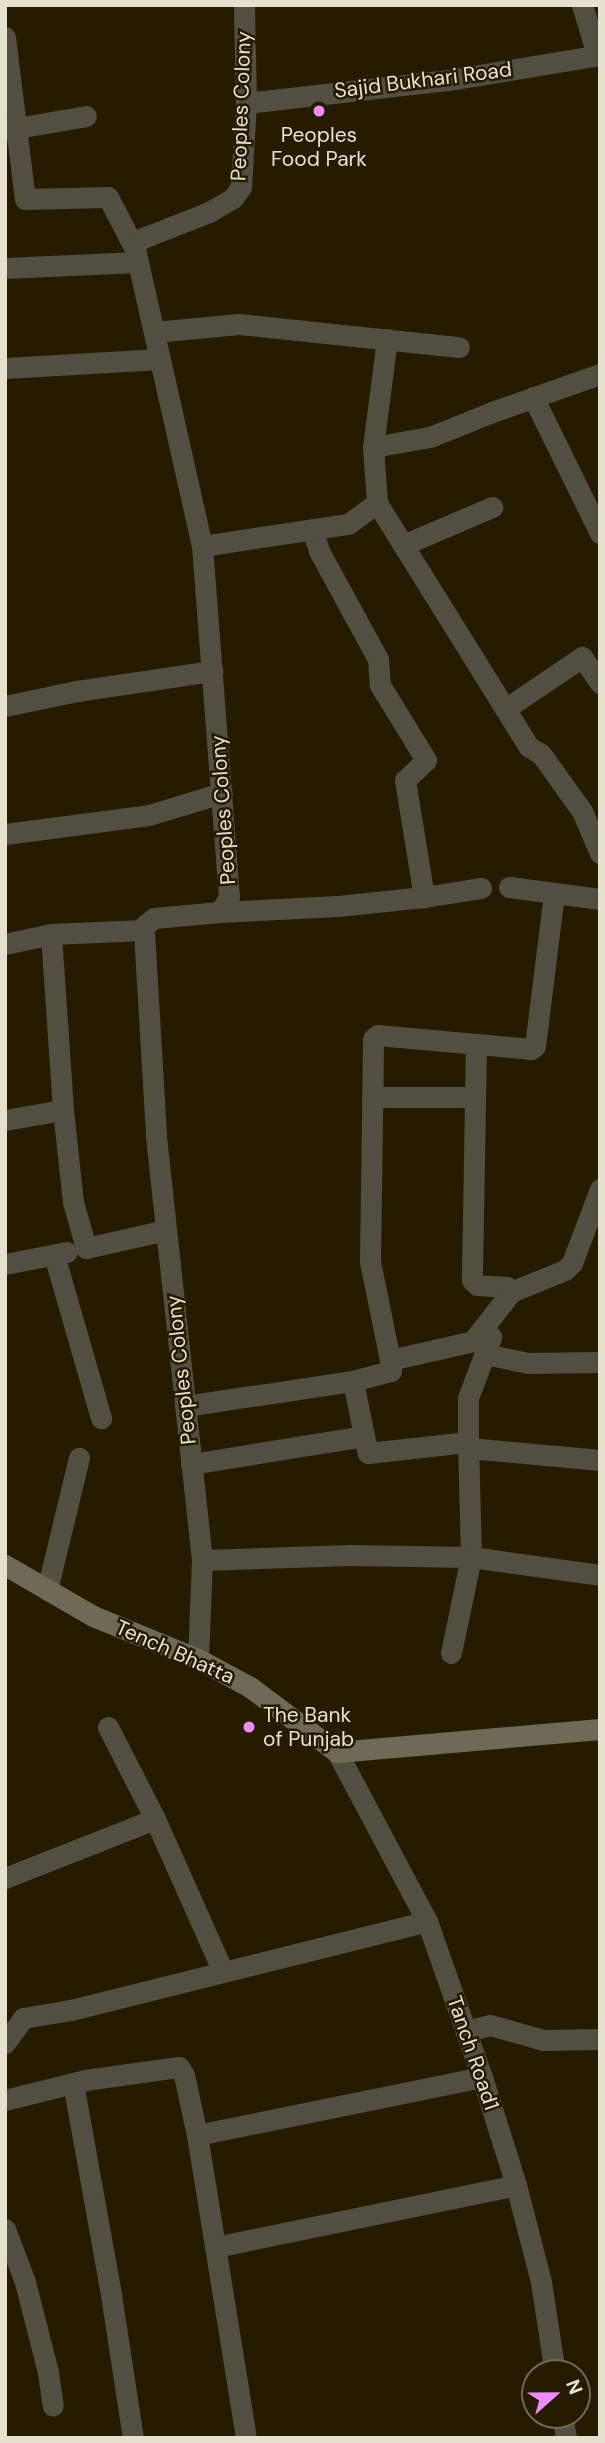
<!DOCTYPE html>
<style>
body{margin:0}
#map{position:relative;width:605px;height:2443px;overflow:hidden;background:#251c00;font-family:"DM Sans",sans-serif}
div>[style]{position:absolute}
.minor>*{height:21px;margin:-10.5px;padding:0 10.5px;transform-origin:10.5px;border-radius:10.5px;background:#524e41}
.tertiary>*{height:21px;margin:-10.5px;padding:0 10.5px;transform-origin:10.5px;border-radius:10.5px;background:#524e41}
.secondary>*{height:21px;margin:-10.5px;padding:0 10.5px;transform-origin:10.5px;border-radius:10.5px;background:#6f6a55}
.dots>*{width:19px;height:19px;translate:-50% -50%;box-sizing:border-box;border:4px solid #251c00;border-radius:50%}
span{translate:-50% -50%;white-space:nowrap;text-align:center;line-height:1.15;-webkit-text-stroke:5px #251c00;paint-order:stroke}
.street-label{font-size:21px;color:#e6e1cf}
.poi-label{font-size:21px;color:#e6e1cf}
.left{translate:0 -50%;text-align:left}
.frame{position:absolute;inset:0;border:7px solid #e6e1cf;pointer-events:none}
.north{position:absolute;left:521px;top:2359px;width:70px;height:70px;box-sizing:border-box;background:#251c00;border:2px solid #726b53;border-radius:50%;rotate:69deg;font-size:19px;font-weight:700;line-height:28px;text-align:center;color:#e6e1cf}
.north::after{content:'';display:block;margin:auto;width:24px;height:32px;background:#ed8cf9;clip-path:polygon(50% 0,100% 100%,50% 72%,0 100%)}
</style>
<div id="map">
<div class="minor">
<div style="left:582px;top:5px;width:52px;rotate:73.3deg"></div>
<div style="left:5px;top:37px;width:163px;rotate:83deg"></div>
<div style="left:25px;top:199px;width:83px;rotate:-1.4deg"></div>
<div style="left:108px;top:197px;width:59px;rotate:62.6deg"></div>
<div style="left:5px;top:130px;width:82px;rotate:-9.8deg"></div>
<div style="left:5px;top:268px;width:133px;rotate:-2.6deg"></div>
<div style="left:154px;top:332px;width:85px;rotate:-5.4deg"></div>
<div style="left:239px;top:324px;width:221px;rotate:6deg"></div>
<div style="left:387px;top:339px;width:109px;rotate:97.4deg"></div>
<div style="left:373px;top:447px;width:58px;rotate:-10deg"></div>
<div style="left:430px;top:437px;width:67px;rotate:-22deg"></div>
<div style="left:492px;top:412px;width:114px;rotate:-19.4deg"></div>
<div style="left:5px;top:368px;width:155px;rotate:-3.3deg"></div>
<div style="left:533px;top:397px;width:152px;rotate:63.8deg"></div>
<div style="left:373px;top:447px;width:56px;rotate:85.9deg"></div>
<div style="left:377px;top:503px;width:287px;rotate:58.1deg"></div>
<div style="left:529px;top:747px;width:14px;rotate:30deg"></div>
<div style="left:541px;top:754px;width:70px;rotate:54.3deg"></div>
<div style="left:582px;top:811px;width:46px;rotate:66.8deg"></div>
<div style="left:312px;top:529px;width:23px;rotate:72deg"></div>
<div style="left:319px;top:551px;width:123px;rotate:61.4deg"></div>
<div style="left:378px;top:659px;width:26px;rotate:86deg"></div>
<div style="left:380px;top:685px;width:88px;rotate:58.5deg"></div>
<div style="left:426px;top:760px;width:29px;rotate:136deg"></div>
<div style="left:405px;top:780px;width:119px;rotate:80.8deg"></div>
<div style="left:424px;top:897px;width:58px;rotate:-9deg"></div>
<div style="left:403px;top:545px;width:97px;rotate:-23.1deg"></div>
<div style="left:202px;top:546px;width:148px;rotate:-8.6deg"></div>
<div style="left:348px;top:524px;width:36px;rotate:-36deg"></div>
<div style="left:5px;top:706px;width:74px;rotate:-11.8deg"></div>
<div style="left:77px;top:691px;width:137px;rotate:-8.4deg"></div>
<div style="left:505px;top:709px;width:93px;rotate:-34deg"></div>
<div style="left:582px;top:657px;width:32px;rotate:55deg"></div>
<div style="left:5px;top:834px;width:145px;rotate:-7.5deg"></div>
<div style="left:149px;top:815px;width:76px;rotate:-16.8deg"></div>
<div style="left:509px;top:887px;width:92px;rotate:7.5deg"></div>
<div style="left:220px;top:912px;width:118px;rotate:-2.9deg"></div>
<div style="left:338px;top:906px;width:86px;rotate:-6deg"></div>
<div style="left:51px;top:934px;width:176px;rotate:86.1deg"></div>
<div style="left:5px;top:944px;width:47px;rotate:-12.3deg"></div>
<div style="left:51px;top:934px;width:93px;rotate:-2.5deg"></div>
<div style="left:476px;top:1044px;width:236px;rotate:91deg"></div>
<div style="left:472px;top:1280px;width:7px;rotate:45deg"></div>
<div style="left:477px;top:1285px;width:30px;rotate:4deg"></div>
<div style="left:507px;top:1287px;width:6px;rotate:51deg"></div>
<div style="left:372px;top:1097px;width:103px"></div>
<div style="left:5px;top:1120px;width:59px;rotate:-9.8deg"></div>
<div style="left:63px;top:1110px;width:93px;rotate:83.8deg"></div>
<div style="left:73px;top:1202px;width:48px;rotate:74.2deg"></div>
<div style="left:86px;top:1248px;width:82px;rotate:-12.7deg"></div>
<div style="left:54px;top:1255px;width:170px;rotate:73.9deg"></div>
<div style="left:5px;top:1264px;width:63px;rotate:-11deg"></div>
<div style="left:473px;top:1341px;width:62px;rotate:-52.2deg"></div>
<div style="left:511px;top:1292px;width:58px;rotate:-22.2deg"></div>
<div style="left:565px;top:1270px;width:10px;rotate:-45deg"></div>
<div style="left:572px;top:1263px;width:79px;rotate:-69.3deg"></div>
<div style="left:485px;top:1354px;width:44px;rotate:11.8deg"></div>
<div style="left:528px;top:1363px;width:72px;rotate:-0.8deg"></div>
<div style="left:390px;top:1360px;width:100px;rotate:-101.5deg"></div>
<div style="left:370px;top:1262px;width:223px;rotate:-89.2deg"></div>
<div style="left:373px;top:1039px;width:6px;rotate:-39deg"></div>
<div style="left:378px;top:1035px;width:154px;rotate:5.2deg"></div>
<div style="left:531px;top:1049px;width:5px;rotate:-37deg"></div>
<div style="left:535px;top:1046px;width:154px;rotate:-82.9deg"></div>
<div style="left:353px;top:1381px;width:39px;rotate:-15deg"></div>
<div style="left:391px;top:1371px;width:11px;rotate:-95deg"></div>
<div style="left:390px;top:1360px;width:104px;rotate:-12.8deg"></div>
<div style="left:491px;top:1337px;width:65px;rotate:110.7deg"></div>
<div style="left:468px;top:1398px;width:44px;rotate:90deg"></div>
<div style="left:185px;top:1406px;width:170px;rotate:-8.5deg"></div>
<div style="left:353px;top:1381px;width:56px;rotate:78.7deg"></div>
<div style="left:469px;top:1448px;width:132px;rotate:5.2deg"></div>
<div style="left:191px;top:1464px;width:175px;rotate:-9.2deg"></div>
<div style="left:364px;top:1436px;width:17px;rotate:77deg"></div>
<div style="left:368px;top:1453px;width:101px;rotate:-6.3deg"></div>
<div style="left:468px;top:1442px;width:115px;rotate:88.5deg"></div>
<div style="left:471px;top:1557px;width:98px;rotate:101.8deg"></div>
<div style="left:202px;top:1560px;width:148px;rotate:-1.9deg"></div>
<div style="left:350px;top:1555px;width:121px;rotate:0.9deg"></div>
<div style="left:471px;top:1557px;width:130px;rotate:7.9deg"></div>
<div style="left:47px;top:1590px;width:136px;rotate:-76.4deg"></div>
<div style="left:108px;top:1727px;width:103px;rotate:62.9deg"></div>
<div style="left:155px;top:1819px;width:167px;rotate:66deg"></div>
<div style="left:5px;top:1878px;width:161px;rotate:-21.5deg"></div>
<div style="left:466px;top:2031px;width:25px;rotate:-14deg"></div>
<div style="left:490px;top:2025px;width:55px;rotate:15.8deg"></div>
<div style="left:543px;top:2040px;width:57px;rotate:-1deg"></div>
<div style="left:5px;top:2043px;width:31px;rotate:-54deg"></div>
<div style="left:23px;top:2018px;width:49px;rotate:-9.5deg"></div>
<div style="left:71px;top:2010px;width:367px;rotate:-14deg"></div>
<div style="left:73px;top:2083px;width:208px;rotate:79.8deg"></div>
<div style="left:110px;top:2288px;width:152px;rotate:81.3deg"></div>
<div style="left:5px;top:2100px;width:82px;rotate:-14deg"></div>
<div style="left:85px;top:2080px;width:95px;rotate:-7.9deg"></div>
<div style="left:179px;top:2067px;width:9px;rotate:58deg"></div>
<div style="left:184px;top:2075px;width:61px;rotate:77.8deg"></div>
<div style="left:197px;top:2135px;width:302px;rotate:80.8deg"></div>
<div style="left:197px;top:2135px;width:291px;rotate:-11.5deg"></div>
<div style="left:5px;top:2229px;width:57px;rotate:69.3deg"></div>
<div style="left:25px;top:2282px;width:93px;rotate:75.7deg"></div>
<div style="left:48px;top:2372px;width:34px;rotate:82deg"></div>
<div style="left:215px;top:2247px;width:307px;rotate:-11.6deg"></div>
</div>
<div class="tertiary">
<div style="left:246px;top:103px;width:204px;rotate:-6.5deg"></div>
<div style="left:449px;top:80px;width:153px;rotate:-9.4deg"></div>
<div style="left:198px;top:1659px;width:99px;rotate:-87.7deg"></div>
<div style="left:202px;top:1560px;width:428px;rotate:-96.2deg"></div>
<div style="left:156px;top:1134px;width:204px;rotate:-93.4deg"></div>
<div style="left:144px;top:930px;width:5px;rotate:-79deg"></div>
<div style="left:145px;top:925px;width:11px;rotate:-38deg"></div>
<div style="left:154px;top:918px;width:66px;rotate:-5.2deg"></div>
<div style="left:220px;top:912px;width:17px;rotate:-59deg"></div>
<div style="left:229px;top:897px;width:352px;rotate:-94.4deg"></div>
<div style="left:202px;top:546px;width:304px;rotate:-102.7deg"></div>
<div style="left:135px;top:249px;width:6px;rotate:-81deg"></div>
<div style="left:136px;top:243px;width:9px;rotate:-36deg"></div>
<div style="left:143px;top:238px;width:71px;rotate:-21.5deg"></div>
<div style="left:209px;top:212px;width:28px;rotate:-30deg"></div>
<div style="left:233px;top:198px;width:14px;rotate:-54deg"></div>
<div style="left:241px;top:187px;width:84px;rotate:-86.6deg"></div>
<div style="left:246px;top:103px;width:98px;rotate:-91.2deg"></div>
<div style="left:337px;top:1752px;width:191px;rotate:62deg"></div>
<div style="left:427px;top:1921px;width:165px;rotate:70.6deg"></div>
<div style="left:482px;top:2077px;width:113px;rotate:72.5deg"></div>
<div style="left:516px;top:2185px;width:100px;rotate:75.5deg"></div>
<div style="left:541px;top:2282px;width:92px;rotate:81.3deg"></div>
<div style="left:562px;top:2415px;width:23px;rotate:80deg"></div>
</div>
<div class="secondary">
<div style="left:5px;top:1565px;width:102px;rotate:30.1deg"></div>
<div style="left:93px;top:1616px;width:113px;rotate:22.3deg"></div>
<div style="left:198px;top:1659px;width:59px;rotate:28.3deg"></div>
<div style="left:250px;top:1687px;width:109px;rotate:36.8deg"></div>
<div style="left:337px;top:1752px;width:264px;rotate:-5deg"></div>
</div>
<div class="dots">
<div style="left:319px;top:111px;background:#ed8cf9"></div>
<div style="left:249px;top:1727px;background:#ed8cf9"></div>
</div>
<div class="street-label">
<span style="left:423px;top:80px;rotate:-7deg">Sajid Bukhari Road</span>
<span style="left:241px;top:106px;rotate:-88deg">Peoples Colony</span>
<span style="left:223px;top:810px;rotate:-94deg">Peoples Colony</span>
<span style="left:181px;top:1370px;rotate:-96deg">Peoples Colony</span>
<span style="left:175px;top:1652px;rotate:24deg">Tench Bhatta</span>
<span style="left:473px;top:2053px;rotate:71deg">Tanch Road1</span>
</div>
<div class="poi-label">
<span style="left:319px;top:147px">Peoples<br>Food Park</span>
<span class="left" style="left:263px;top:1727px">The Bank<br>of Punjab</span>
</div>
<div class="frame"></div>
<div class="north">N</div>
</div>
